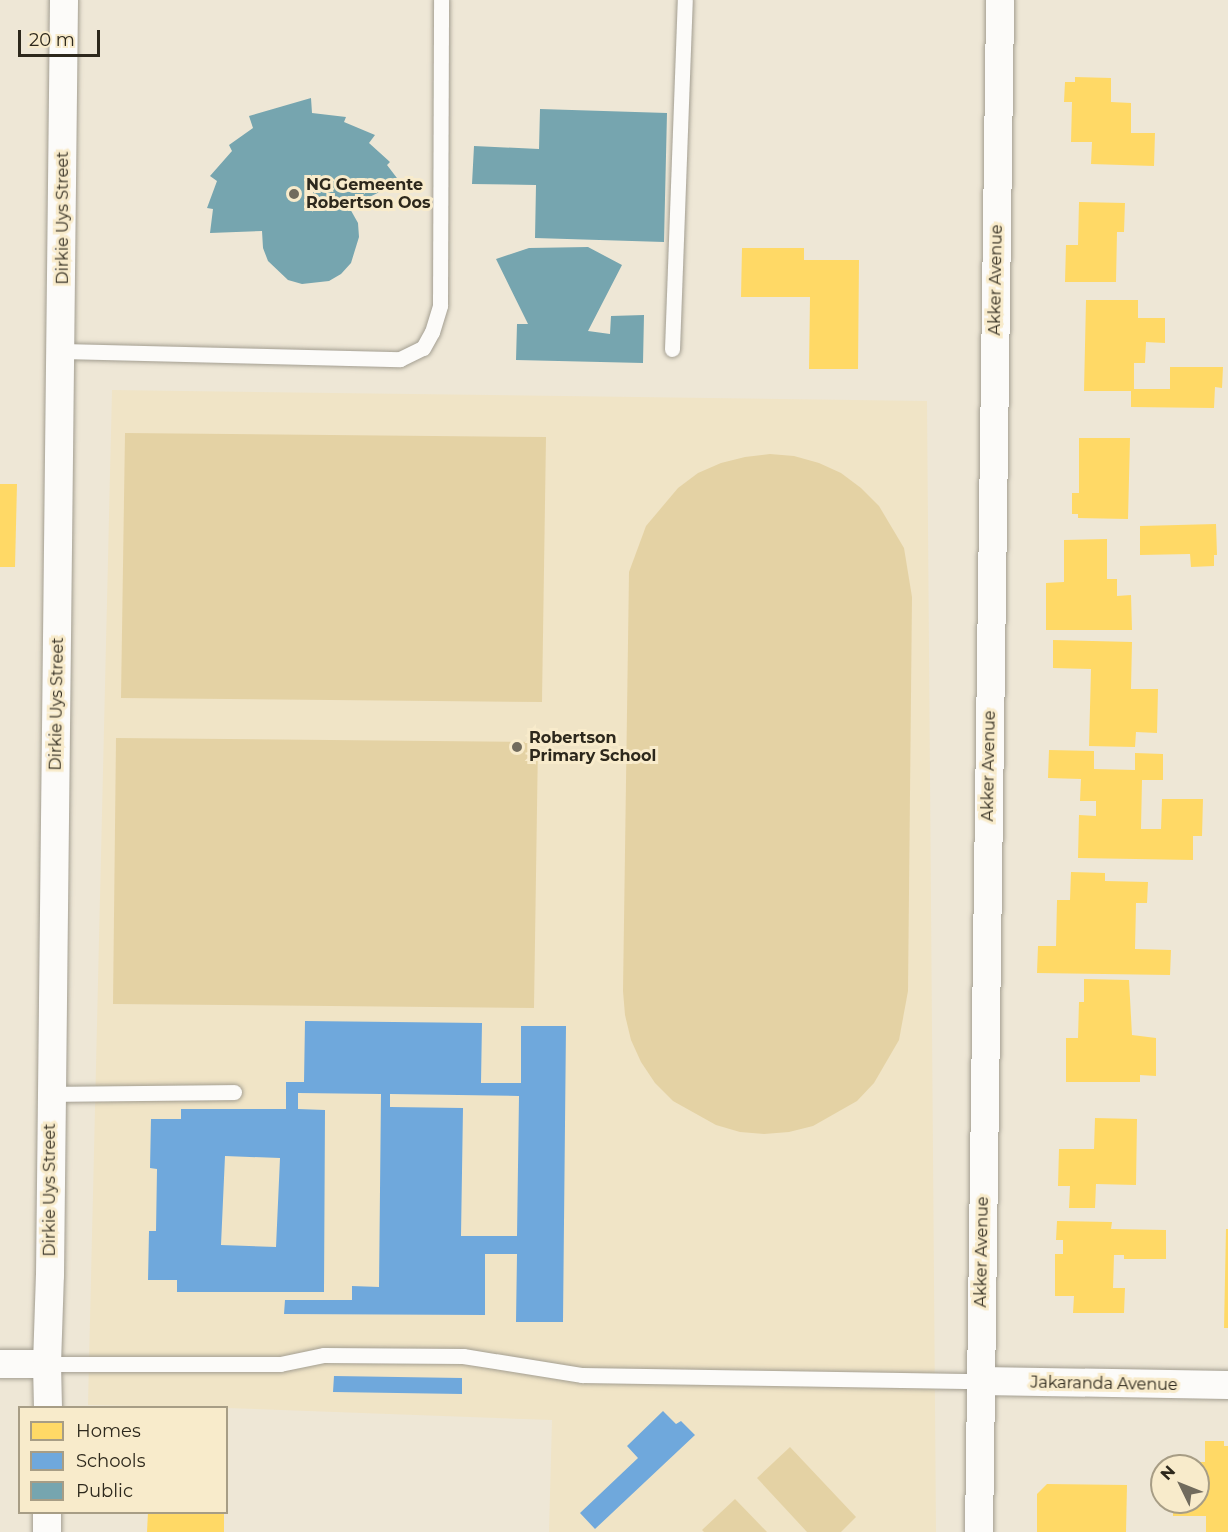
<!DOCTYPE html>
<style>
body{margin:0}
#map{position:relative;width:1228px;height:1532px;overflow:hidden;background:#eee7d6;font-family:Montserrat,sans-serif}
div>[style]{position:absolute}
.built>*{inset:0;background:#f0e4c6}
.green>*{inset:0;background:#e4d2a4}
.homes>*{inset:0;background:#ffd966}
.schools>*{inset:0;background:#6fa8dc}
.public>*{inset:0;background:#76a5af}
.roads{filter:drop-shadow(0 0 2px #a39e91) drop-shadow(0 0 2px #a39e91)}
.service>*{height:15px;margin:-7.5px;padding:0 7.5px;transform-origin:7.5px;border-radius:7.5px;background:#fcfbf9}
.minor>*{height:28px;margin:-14px;padding:0 14px;transform-origin:14px;border-radius:14px;background:#fcfbf9}
.dots>*{width:16px;height:16px;translate:-50% -50%;box-sizing:border-box;border:3px solid #f8ebcb;border-radius:50%}
span{translate:-50% -50%;white-space:nowrap;text-align:center;line-height:1.15;-webkit-text-stroke:6px #f8ebcb;paint-order:stroke}
.poi-label{font-size:16px;color:#2d281c;font-weight:700}
.left{translate:0 -50%;text-align:left}
.street-label{font-size:16px;color:#2d281c}
.legend{position:absolute;left:18px;top:1406px;width:210px;height:108px;box-sizing:border-box;background:#f8ebcb;border:2px solid #a79d85;margin:0;padding:8px 10px;list-style:none;font-size:18px;color:#2d281c}
.legend li{display:flex;align-items:center;gap:12px;height:30px}
.legend b{width:30px;border:2px solid #a79d85}
.north{position:absolute;left:1150px;top:1454px;width:60px;height:60px;box-sizing:border-box;background:#f8ebcb;border:2px solid #a79d85;border-radius:50%;rotate:313deg;font-size:16px;font-weight:700;line-height:24px;text-align:center;color:#2d281c}
.north::after{content:'';display:block;margin:auto;width:21px;height:27px;background:#716b5d;clip-path:polygon(50% 0,100% 100%,50% 72%,0 100%)}
.scale{position:absolute;left:18px;top:30px;width:82px;height:27px;box-sizing:border-box;border:3px solid #2d281c;border-top:0;padding-left:8px;font-size:18px;line-height:21px;white-space:nowrap;color:#2d281c;-webkit-text-stroke:4px #f8ebcb;paint-order:stroke}
</style>
<div id="map">
<div class="built">
<div style="clip-path:polygon(112px 390px,927px 401px,936px 1532px,549px 1532px,552px 1420px,226px 1408px,88px 1405px)"></div>
</div>
<div class="green">
<div style="clip-path:polygon(125px 433px,546px 437px,542px 702px,121px 698px)"></div>
<div style="clip-path:polygon(770px 454px,794px 456px,819px 463px,841px 473px,861px 488px,879px 506px,904px 548px,912px 597px,908px 991px,899px 1040px,874px 1083px,857px 1101px,813px 1126px,789px 1132px,764px 1134px,740px 1132px,716px 1125px,673px 1101px,655px 1083px,641px 1062px,631px 1040px,625px 1015px,623px 991px,629px 572px,646px 526px,678px 488px,698px 473px,721px 463px,745px 457px)"></div>
<div style="clip-path:polygon(116px 738px,538px 742px,534px 1008px,113px 1004px)"></div>
<div style="clip-path:polygon(790px 1447px,856px 1517px,841px 1532px,807px 1532px,757px 1478px)"></div>
<div style="clip-path:polygon(735px 1499px,767px 1532px,704px 1532px,702px 1530px)"></div>
</div>
<div class="homes">
<div style="clip-path:polygon(1075px 77px,1111px 78px,1111px 102px,1131px 103px,1131px 133px,1155px 133px,1154px 166px,1091px 164px,1092px 142px,1071px 142px,1072px 102px,1064px 102px,1065px 82px,1075px 82px)"></div>
<div style="clip-path:polygon(1079px 202px,1125px 203px,1124px 232px,1117px 232px,1116px 282px,1065px 282px,1066px 245px,1078px 245px)"></div>
<div style="clip-path:polygon(742px 248px,804px 248px,804px 260px,859px 260px,858px 369px,809px 369px,810px 297px,741px 297px)"></div>
<div style="clip-path:polygon(1086px 300px,1138px 300px,1138px 318px,1165px 318px,1165px 343px,1146px 342px,1145px 363px,1134px 363px,1134px 389px,1170px 389px,1170px 367px,1223px 367px,1222px 388px,1215px 387px,1214px 408px,1131px 407px,1131px 391px,1084px 391px)"></div>
<div style="clip-path:polygon(1079px 438px,1130px 438px,1128px 519px,1078px 518px,1078px 514px,1072px 514px,1072px 493px,1079px 493px)"></div>
<div style="clip-path:polygon(0 484px,17px 484px,15px 567px,0 567px)"></div>
<div style="clip-path:polygon(1216px 524px,1217px 555px,1214px 555px,1214px 566px,1191px 567px,1190px 554px,1140px 555px,1140px 526px)"></div>
<div style="clip-path:polygon(1107px 539px,1107px 579px,1117px 579px,1117px 596px,1131px 595px,1132px 630px,1046px 630px,1046px 583px,1064px 582px,1064px 540px)"></div>
<div style="clip-path:polygon(1053px 640px,1132px 642px,1131px 689px,1158px 689px,1157px 733px,1136px 732px,1135px 747px,1089px 746px,1091px 669px,1053px 668px)"></div>
<div style="clip-path:polygon(1049px 750px,1094px 751px,1094px 769px,1135px 770px,1135px 753px,1163px 754px,1163px 780px,1142px 780px,1141px 829px,1161px 829px,1162px 799px,1203px 799px,1202px 836px,1193px 836px,1193px 860px,1078px 858px,1079px 815px,1096px 816px,1096px 801px,1080px 801px,1081px 779px,1048px 778px)"></div>
<div style="clip-path:polygon(1071px 872px,1105px 873px,1105px 881px,1148px 882px,1147px 903px,1136px 903px,1135px 949px,1171px 950px,1170px 975px,1037px 973px,1038px 946px,1056px 946px,1057px 900px,1070px 900px)"></div>
<div style="clip-path:polygon(1084px 979px,1129px 980px,1132px 1035px,1156px 1038px,1156px 1076px,1140px 1075px,1140px 1082px,1066px 1082px,1066px 1038px,1078px 1038px,1079px 1002px,1084px 1002px)"></div>
<div style="clip-path:polygon(1095px 1118px,1137px 1119px,1136px 1185px,1096px 1184px,1095px 1208px,1069px 1208px,1070px 1186px,1058px 1186px,1059px 1149px,1094px 1149px)"></div>
<div style="clip-path:polygon(1057px 1221px,1112px 1222px,1111px 1229px,1166px 1230px,1166px 1259px,1124px 1259px,1124px 1255px,1114px 1255px,1113px 1288px,1125px 1288px,1124px 1313px,1073px 1313px,1074px 1296px,1055px 1296px,1055px 1254px,1063px 1254px,1063px 1240px,1056px 1240px)"></div>
<div style="clip-path:polygon(1226px 1229px,1228px 1229px,1228px 1328px,1224px 1328px)"></div>
<div style="clip-path:polygon(1205px 1441px,1224px 1441px,1224px 1446px,1228px 1446px,1228px 1532px,1206px 1532px,1206px 1516px,1173px 1516px,1173px 1502px,1198px 1502px,1198px 1466px,1173px 1466px,1173px 1462px,1205px 1462px)"></div>
<div style="clip-path:polygon(1047px 1484px,1127px 1485px,1126px 1532px,1037px 1532px,1037px 1494px)"></div>
<div style="clip-path:polygon(148px 1512px,224px 1512px,224px 1532px,147px 1532px)"></div>
</div>
<div class="schools">
<div style="clip-path:polygon(evenodd,305px 1021px,482px 1023px,481px 1083px,521px 1083px,521px 1026px,566px 1026px,563px 1322px,516px 1322px,517px 1254px,485px 1254px,485px 1315px,284px 1314px,285px 1300px,352px 1300px,352px 1286px,379px 1287px,381px 1094px,298px 1093px,298px 1109px,325px 1110px,324px 1292px,177px 1292px,177px 1280px,148px 1280px,149px 1231px,156px 1231px,157px 1169px,150px 1168px,151px 1119px,181px 1119px,181px 1109px,286px 1109px,286px 1082px,304px 1082px,305px 1021px,390px 1094px,519px 1096px,517px 1236px,461px 1236px,463px 1108px,390px 1107px,390px 1094px,305px 1021px,225px 1156px,280px 1158px,276px 1247px,221px 1245px,225px 1156px)"></div>
<div style="clip-path:polygon(334px 1376px,462px 1378px,462px 1394px,333px 1392px)"></div>
<div style="clip-path:polygon(663px 1411px,676px 1424px,681px 1421px,695px 1435px,595px 1529px,580px 1513px,638px 1458px,627px 1446px)"></div>
</div>
<div class="public">
<div style="clip-path:polygon(311px 98px,312px 113px,346px 117px,344px 122px,375px 135px,369px 143px,390px 162px,387px 165px,400px 182px,349px 207px,358px 223px,359px 237px,351px 263px,341px 274px,329px 281px,302px 284px,288px 280px,268px 261px,263px 248px,262px 231px,210px 233px,213px 209px,207px 208px,217px 181px,210px 176px,232px 151px,229px 145px,253px 128px,249px 116px)"></div>
<div style="clip-path:polygon(540px 109px,667px 113px,664px 242px,535px 238px,536px 185px,472px 184px,474px 146px,539px 149px)"></div>
<div style="clip-path:polygon(588px 247px,622px 265px,588px 331px,610px 334px,611px 316px,644px 315px,643px 363px,516px 360px,517px 324px,528px 324px,496px 259px,529px 248px)"></div>
</div>
<div class="roads">
<div class="service">
<div style="left:672px;top:349px;width:349px;rotate:-87.9deg"></div>
<div style="left:62px;top:351px;width:338px;rotate:1.4deg"></div>
<div style="left:400px;top:359px;width:25px;rotate:-26deg"></div>
<div style="left:423px;top:348px;width:18px;rotate:-61deg"></div>
<div style="left:432px;top:332px;width:28px;rotate:-73deg"></div>
<div style="left:440px;top:305px;width:305px;rotate:-89.8deg"></div>
<div style="left:51px;top:1094px;width:183px;rotate:-0.6deg"></div>
<div style="left:47px;top:1364px;width:233px"></div>
<div style="left:280px;top:1364px;width:45px;rotate:-11.6deg"></div>
<div style="left:324px;top:1355px;width:139px;rotate:0.4deg"></div>
<div style="left:463px;top:1356px;width:121px;rotate:9.1deg"></div>
<div style="left:582px;top:1375px;width:399px;rotate:0.9deg"></div>
</div>
<div class="minor">
<div style="left:0;top:1364px;width:47px"></div>
<div style="left:981px;top:1381px;width:247px;rotate:0.9deg"></div>
<div style="left:48px;top:1408px;width:44px;rotate:-91.3deg"></div>
<div style="left:47px;top:1364px;width:89px;rotate:-88.1deg"></div>
<div style="left:50px;top:1275px;width:1275px;rotate:-89.37deg"></div>
<div style="left:47px;top:1532px;width:20px;rotate:-90deg"></div>
<div style="left:979px;top:1532px;width:1532px;rotate:-89.21deg"></div>
</div>
</div>
<div class="dots">
<div style="left:294px;top:194px;background:#716b5d"></div>
<div style="left:517px;top:747px;background:#716b5d"></div>
</div>
<div class="poi-label">
<span class="left" style="left:306px;top:194px">NG Gemeente<br>Robertson Oos</span>
<span class="left" style="left:529px;top:747px">Robertson<br>Primary School</span>
</div>
<div class="street-label">
<span style="left:63px;top:218px;rotate:-90deg">Dirkie Uys Street</span>
<span style="left:996px;top:280px;rotate:-89deg">Akker Avenue</span>
<span style="left:57px;top:704px;rotate:-89deg">Dirkie Uys Street</span>
<span style="left:989px;top:766px;rotate:-89deg">Akker Avenue</span>
<span style="left:50px;top:1190px;rotate:-90deg">Dirkie Uys Street</span>
<span style="left:982px;top:1252px;rotate:-89deg">Akker Avenue</span>
<span style="left:1104px;top:1384px;rotate:1deg">Jakaranda Avenue</span>
</div>
<ul class="legend">
<li><b style="height:16px;background:#ffd966"></b>Homes</li>
<li><b style="height:16px;background:#6fa8dc"></b>Schools</li>
<li><b style="height:16px;background:#76a5af"></b>Public</li>
</ul>
<div class="north">N</div>
<div class="scale">20 m</div>
</div>
